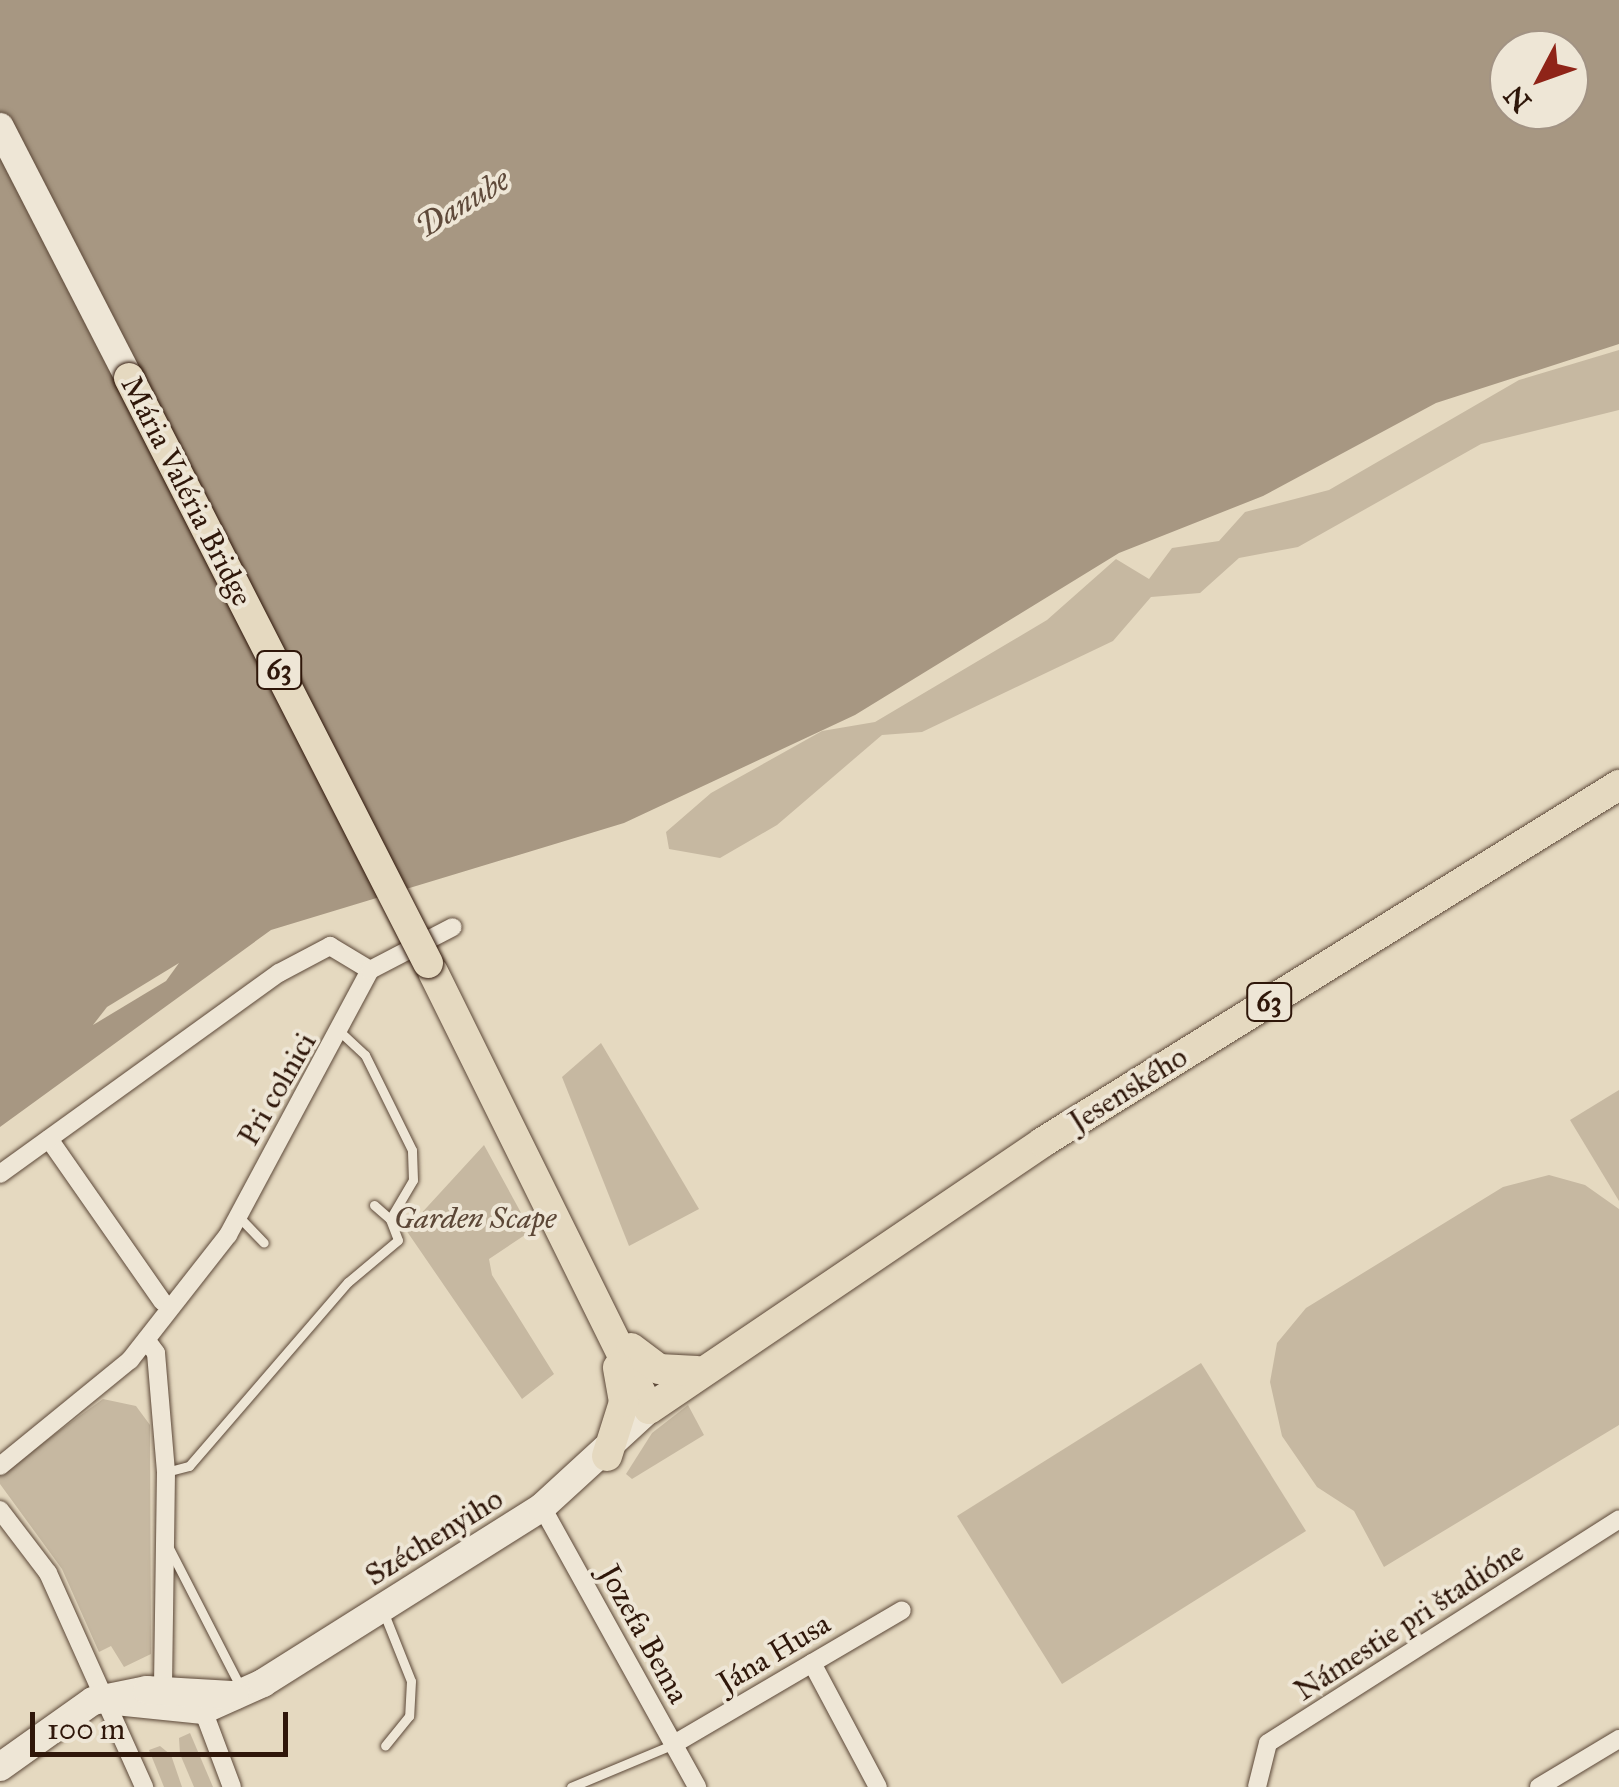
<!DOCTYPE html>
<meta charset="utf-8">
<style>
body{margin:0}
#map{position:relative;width:1619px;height:1787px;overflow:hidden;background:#e5d9c0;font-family:"IM FELL Great Primer",serif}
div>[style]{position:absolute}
.green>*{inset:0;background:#c6b8a1}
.water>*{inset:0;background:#a79782}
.pier>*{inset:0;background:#e5d9c0}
.roads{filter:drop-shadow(0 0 2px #5c4838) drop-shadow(0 0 2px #5c4838)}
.lane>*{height:9px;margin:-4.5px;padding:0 4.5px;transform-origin:4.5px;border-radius:4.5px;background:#eee6d6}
.street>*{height:18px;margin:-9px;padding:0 9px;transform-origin:9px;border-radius:9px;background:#eee6d6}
.secondary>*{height:28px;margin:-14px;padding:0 14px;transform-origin:14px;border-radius:14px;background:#eee6d6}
.primary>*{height:30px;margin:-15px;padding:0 15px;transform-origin:15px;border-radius:15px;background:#e5d9c0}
.bridges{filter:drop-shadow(0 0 2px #2f170a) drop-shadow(0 0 2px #2f170a)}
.primary-bridge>*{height:30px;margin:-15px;padding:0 15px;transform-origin:15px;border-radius:15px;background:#e5d9c0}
span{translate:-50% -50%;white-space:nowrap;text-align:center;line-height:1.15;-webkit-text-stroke:8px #eee6d6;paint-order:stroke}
.shield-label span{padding:2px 8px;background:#eee6d6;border:2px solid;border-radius:8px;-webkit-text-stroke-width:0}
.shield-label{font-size:28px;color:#2f170a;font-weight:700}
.street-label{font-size:30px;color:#2f170a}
.park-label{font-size:30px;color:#5c4737;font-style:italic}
.water-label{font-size:32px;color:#5f4a3a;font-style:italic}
.north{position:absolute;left:1489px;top:30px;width:100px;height:100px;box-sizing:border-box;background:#eee6d6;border:2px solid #a29384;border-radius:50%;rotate:229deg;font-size:28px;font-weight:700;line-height:40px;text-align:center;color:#2f170a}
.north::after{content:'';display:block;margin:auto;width:35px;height:45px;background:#8f2418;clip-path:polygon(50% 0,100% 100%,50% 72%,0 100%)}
.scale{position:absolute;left:30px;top:1712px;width:258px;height:45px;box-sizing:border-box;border:5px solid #2f170a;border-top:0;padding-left:12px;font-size:30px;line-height:35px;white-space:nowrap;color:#2f170a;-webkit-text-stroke:8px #eee6d6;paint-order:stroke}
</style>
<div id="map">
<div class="green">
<div style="clip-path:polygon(1619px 350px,1619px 410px,1481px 444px,1298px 547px,1239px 558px,1200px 593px,1151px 597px,1113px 641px,922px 732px,882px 735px,777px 825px,720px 858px,669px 849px,666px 832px,711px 793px,822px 731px,875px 722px,1047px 620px,1116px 559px,1149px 579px,1172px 548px,1219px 541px,1245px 512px,1329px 490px,1519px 380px)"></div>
<div style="clip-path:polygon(601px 1043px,699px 1209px,629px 1246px,562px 1077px)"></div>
<div style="clip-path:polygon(1619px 1090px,1619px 1201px,1570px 1120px)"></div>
<div style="clip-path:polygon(484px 1145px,531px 1231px,489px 1259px,492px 1275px,554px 1374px,522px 1399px,406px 1230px)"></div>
<div style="clip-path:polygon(1549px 1175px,1585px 1185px,1619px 1209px,1619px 1425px,1384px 1567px,1354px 1511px,1317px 1487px,1282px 1436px,1270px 1382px,1277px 1343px,1306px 1308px,1503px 1187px)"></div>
<div style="clip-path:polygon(1201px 1363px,1306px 1531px,1062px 1684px,957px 1516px)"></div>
<div style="clip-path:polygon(103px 1399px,136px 1406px,150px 1425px,151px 1654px,124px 1667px,111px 1646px,99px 1652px,62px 1569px,0 1484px,0 1474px)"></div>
<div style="clip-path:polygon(688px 1405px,704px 1435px,632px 1479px,626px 1474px,652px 1433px)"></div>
<div style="clip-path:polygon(190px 1733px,213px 1787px,194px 1787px,180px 1754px,179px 1738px)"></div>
<div style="clip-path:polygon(160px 1746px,171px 1755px,182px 1787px,164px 1787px,149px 1750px)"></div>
</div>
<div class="water">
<div style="clip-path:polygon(evenodd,0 0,1619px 0,1619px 344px,1436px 403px,1263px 496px,1119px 553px,855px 715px,624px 823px,271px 930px,0 1127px,0 0,1509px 50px,1569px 50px,1569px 110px,1509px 110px,1509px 50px)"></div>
</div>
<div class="pier">
<div style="clip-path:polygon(179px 963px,166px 981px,93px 1025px,107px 1007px)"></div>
</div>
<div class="roads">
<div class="lane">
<div style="left:374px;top:1205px;width:21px;rotate:41deg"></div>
<div style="left:238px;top:1216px;width:37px;rotate:46deg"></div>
<div style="left:166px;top:1472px;width:24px;rotate:-15deg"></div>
<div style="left:189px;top:1466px;width:243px;rotate:-49.2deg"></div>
<div style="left:348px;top:1282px;width:65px;rotate:-40deg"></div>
<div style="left:398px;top:1240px;width:22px;rotate:-111deg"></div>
<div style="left:390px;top:1219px;width:45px;rotate:-59.5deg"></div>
<div style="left:413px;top:1180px;width:30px;rotate:-92deg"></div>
<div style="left:412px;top:1150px;width:106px;rotate:-116.3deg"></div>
<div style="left:365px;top:1055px;width:33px;rotate:-137deg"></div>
<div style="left:169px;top:1548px;width:160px;rotate:62.8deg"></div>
<div style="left:383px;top:1611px;width:75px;rotate:68.2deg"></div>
<div style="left:411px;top:1681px;width:35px;rotate:93deg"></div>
<div style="left:409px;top:1716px;width:38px;rotate:129deg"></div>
<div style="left:571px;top:1787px;width:112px;rotate:-22.7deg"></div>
</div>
<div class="street">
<div style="left:49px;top:1139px;width:198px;rotate:55.1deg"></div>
<div style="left:0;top:1174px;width:344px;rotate:-35.8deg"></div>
<div style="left:279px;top:973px;width:58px;rotate:-27.9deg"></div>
<div style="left:330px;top:946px;width:47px;rotate:31deg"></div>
<div style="left:147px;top:1341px;width:15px;rotate:53deg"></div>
<div style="left:156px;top:1353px;width:119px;rotate:85.2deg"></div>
<div style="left:166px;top:1472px;width:214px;rotate:90.8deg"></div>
<div style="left:0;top:1466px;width:168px;rotate:-39.2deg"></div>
<div style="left:130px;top:1360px;width:159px;rotate:-51.9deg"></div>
<div style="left:228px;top:1235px;width:301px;rotate:-61.8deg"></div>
<div style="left:370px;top:970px;width:93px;rotate:-27.4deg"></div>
<div style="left:542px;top:1507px;width:320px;rotate:61deg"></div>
<div style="left:0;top:1510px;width:79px;rotate:52.7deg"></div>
<div style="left:48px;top:1573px;width:235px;rotate:65.8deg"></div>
<div style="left:812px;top:1663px;width:140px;rotate:62deg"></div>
<div style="left:203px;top:1710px;width:82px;rotate:69.4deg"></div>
<div style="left:674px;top:1744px;width:264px;rotate:-30.4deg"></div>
<div style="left:1257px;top:1787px;width:45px;rotate:-76deg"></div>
<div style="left:1268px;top:1743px;width:416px;rotate:-32.5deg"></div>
<div style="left:1539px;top:1787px;width:93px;rotate:-31deg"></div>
</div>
<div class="secondary">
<div style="left:0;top:127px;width:282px;rotate:62.8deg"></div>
<div style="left:106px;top:1700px;width:98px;rotate:5.9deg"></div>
<div style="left:203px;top:1710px;width:66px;rotate:-24.2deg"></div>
<div style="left:263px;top:1683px;width:330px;rotate:-32.2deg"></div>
<div style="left:542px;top:1507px;width:145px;rotate:-42.5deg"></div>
<div style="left:0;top:1767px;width:114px;rotate:-35.4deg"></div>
<div style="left:93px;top:1701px;width:55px;rotate:-11.5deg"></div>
<div style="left:147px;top:1690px;width:88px;rotate:3.3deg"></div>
</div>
<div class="primary">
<div style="left:433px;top:972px;width:487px;rotate:63.7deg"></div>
<div style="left:649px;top:1409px;width:476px;rotate:-34.1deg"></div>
<div style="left:1043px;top:1142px;width:678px;rotate:-31.79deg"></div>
<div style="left:631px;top:1348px;width:35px;rotate:37deg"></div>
<div style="left:659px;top:1369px;width:38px;rotate:3deg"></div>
<div style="left:607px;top:1456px;width:57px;rotate:-72.5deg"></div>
<div style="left:624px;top:1402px;width:35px;rotate:-100deg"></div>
</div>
</div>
<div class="bridges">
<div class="primary-bridge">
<div style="left:129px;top:378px;width:657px;rotate:62.93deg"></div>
</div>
</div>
<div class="shield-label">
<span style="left:279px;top:670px">63</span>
<span style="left:1269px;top:1002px">63</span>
</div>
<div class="street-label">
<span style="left:187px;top:491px;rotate:63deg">Mária Valéria Bridge</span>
<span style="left:277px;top:1089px;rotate:-60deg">Pri colnici</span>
<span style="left:1128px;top:1089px;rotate:-32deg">Jesenského</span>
<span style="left:434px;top:1537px;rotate:-32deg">Széchenyiho</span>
<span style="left:1409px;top:1621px;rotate:-33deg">Námestie pri štadióne</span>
<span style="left:644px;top:1634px;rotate:61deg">Jozefa Bema</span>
<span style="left:774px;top:1653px;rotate:-31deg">Jána Husa</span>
</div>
<div class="park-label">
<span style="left:475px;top:1218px">Garden Scape</span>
</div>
<div class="water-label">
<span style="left:463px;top:204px;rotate:-31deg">Danube</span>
</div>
<div class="north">N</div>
<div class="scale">100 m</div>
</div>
